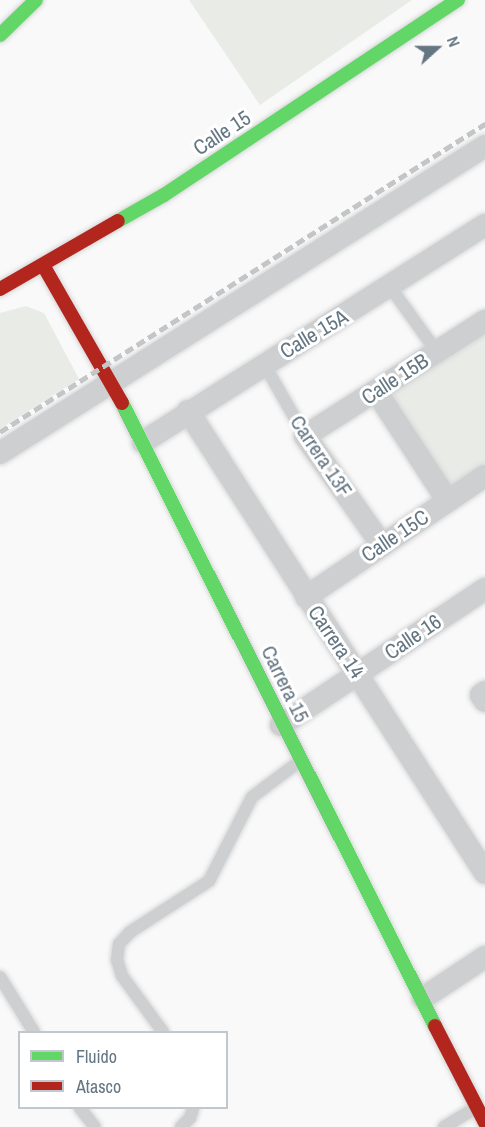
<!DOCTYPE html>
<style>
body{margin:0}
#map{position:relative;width:485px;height:1127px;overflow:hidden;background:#f9f9f9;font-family:"Archivo Narrow",sans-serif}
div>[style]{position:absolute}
.green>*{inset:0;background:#e8ebe6}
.roads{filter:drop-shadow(0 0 2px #d5d6d7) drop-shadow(0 0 2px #d5d6d7)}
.lane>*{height:12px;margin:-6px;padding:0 6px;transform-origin:6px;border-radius:6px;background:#cecfd0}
.street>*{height:22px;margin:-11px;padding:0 11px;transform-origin:11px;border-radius:11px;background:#cecfd0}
.fast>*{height:14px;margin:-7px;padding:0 7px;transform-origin:7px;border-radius:7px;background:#63d668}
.jam>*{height:14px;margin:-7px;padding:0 7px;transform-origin:7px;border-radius:7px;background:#b3261e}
.rail>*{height:4.5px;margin-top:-2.25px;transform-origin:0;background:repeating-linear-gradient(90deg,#c3c5c6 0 9px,transparent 0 13.5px)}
span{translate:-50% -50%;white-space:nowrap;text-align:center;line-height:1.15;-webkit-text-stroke:6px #fff;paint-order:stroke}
.street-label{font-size:21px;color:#657683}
.legend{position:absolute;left:18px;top:1031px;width:210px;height:78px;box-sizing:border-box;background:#fff;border:2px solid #c1c8cd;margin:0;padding:8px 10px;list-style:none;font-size:18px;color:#657683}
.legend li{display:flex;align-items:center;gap:12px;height:30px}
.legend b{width:30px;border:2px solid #c1c8cd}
.north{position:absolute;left:407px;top:18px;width:60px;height:60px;-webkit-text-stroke:4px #fff;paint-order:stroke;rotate:69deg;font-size:16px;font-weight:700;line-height:24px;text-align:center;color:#657683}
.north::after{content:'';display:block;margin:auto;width:21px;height:27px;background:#657683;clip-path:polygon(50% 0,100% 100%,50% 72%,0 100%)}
</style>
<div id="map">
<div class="green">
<div style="clip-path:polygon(189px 0,412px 0,260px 105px)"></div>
<div style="clip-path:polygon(26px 306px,44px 313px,79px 379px,0 429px,0 313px)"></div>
<div style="clip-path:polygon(485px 333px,485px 463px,448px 488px,388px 394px)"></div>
</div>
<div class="roads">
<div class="lane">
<div style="left:391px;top:288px;width:79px;rotate:54.3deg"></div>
<div style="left:264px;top:364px;width:83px;rotate:60.3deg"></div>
<div style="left:0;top:977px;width:65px;rotate:58.3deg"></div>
<div style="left:163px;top:1032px;width:69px;rotate:-126.2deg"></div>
<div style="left:122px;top:976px;width:17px;rotate:-107deg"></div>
<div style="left:117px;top:960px;width:16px;rotate:-83deg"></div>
<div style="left:119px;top:944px;width:16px;rotate:-47deg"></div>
<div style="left:130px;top:932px;width:94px;rotate:-32.8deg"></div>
<div style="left:209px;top:881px;width:94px;rotate:-62.9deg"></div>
<div style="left:252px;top:797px;width:60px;rotate:-36.9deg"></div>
<div style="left:80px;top:1108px;width:24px;rotate:52deg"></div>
<div style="left:181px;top:1127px;width:13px;rotate:-45deg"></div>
<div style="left:190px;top:1118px;width:10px;rotate:-73deg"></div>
<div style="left:444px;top:1127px;width:37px;rotate:-31deg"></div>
</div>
<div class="street">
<div style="left:376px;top:391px;width:131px;rotate:56.8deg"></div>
<div style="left:188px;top:411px;width:549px;rotate:57.26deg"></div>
<div style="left:143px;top:442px;width:405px;rotate:-32.4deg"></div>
<div style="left:0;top:453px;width:574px;rotate:-32.33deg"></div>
<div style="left:382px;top:545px;width:133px;rotate:-125.2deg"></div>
<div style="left:305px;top:436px;width:214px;rotate:-32.6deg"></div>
<div style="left:306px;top:597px;width:216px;rotate:-34.1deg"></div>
<div style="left:485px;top:692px;width:5px;rotate:143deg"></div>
<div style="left:481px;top:695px;width:7px;rotate:56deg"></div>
<div style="left:281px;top:725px;width:245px;rotate:-33.7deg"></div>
<div style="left:423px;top:998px;width:74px;rotate:-33.5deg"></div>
</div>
<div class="fast">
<div style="left:0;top:35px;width:50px;rotate:-44.2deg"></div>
<div style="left:118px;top:221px;width:53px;rotate:-29.5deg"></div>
<div style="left:164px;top:195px;width:353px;rotate:-33.6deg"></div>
<div style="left:122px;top:403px;width:697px;rotate:63.32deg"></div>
</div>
<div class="jam">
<div style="left:43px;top:265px;width:159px;rotate:60.2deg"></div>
<div style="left:0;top:289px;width:136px;rotate:-30deg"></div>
<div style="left:435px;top:1026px;width:109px;rotate:62.7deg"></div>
</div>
</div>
<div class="rail">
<div style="left:0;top:432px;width:575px;rotate:-32.42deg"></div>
</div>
<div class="street-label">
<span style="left:222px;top:133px;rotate:-33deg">Calle 15</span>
<span style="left:314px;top:334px;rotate:-31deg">Calle 15A</span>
<span style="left:395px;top:379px;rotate:-33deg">Calle 15B</span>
<span style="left:321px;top:456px;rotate:56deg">Carrera 13F</span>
<span style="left:395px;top:536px;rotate:-34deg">Calle 15C</span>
<span style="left:413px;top:637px;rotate:-34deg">Calle 16</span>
<span style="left:336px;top:642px;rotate:56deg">Carrera 14</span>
<span style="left:285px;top:684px;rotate:64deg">Carrera 15</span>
</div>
<ul class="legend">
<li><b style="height:8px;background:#63d668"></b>Fluido</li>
<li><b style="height:8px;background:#b3261e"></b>Atasco</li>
</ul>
<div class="north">N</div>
</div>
